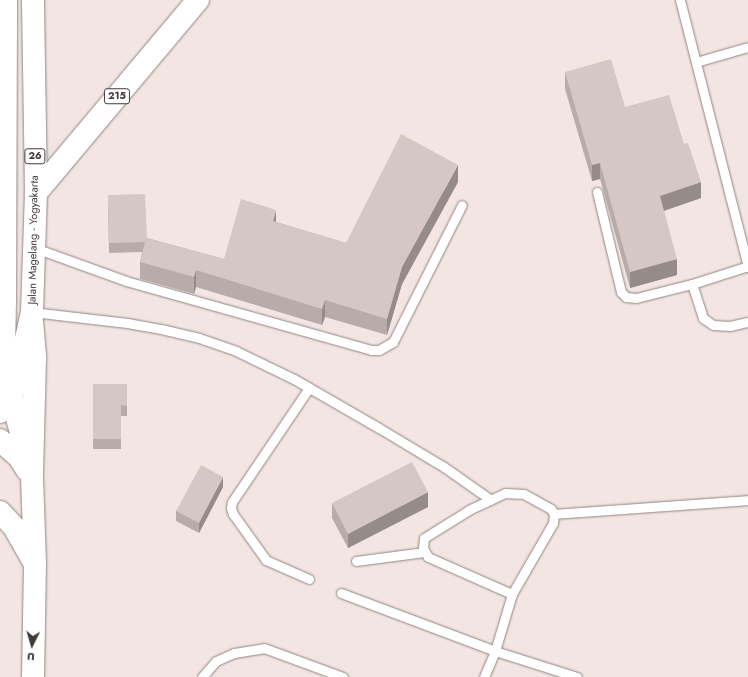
<!DOCTYPE html>
<style>
body{margin:0}
#map{position:relative;width:748px;height:677px;overflow:hidden;background:#f3e6e2;font-family:Jost,sans-serif}
div>[style]{position:absolute}
.roads{filter:drop-shadow(0 0 1px #908580) drop-shadow(0 0 1px #908580)}
.service>*{height:9px;margin:-4.5px;padding:0 4.5px;transform-origin:4.5px;border-radius:4.5px;background:#fff}
.secondary>*{height:22px;margin:-11px;padding:0 11px;transform-origin:11px;border-radius:11px;background:#fff}
.trunk>*{height:22px;margin:-11px;padding:0 11px;transform-origin:11px;border-radius:11px;background:#fff}
.wall>*{inset:0;background:#b7aca9}
.shaded-wall>*{inset:0;background:#958c89}
.building>*{inset:0;background:#d5c8c4}
span{translate:-50% -50%;white-space:nowrap;text-align:center;line-height:1.15;-webkit-text-stroke:3.5px #fff;paint-order:stroke}
.shield-label span{padding:1px 3px;background:#fff;border:1px solid;border-radius:3px;-webkit-text-stroke-width:0}
.shield-label{font-size:10px;color:#3f3a39;font-weight:700}
.street-label{font-size:11px;color:#3f3a39}
.north{position:absolute;left:12px;top:625px;width:40px;height:40px;-webkit-text-stroke:3px #fff;paint-order:stroke;rotate:185deg;font-size:11px;font-weight:700;line-height:16px;text-align:center;color:#3f3a39}
.north::after{content:'';display:block;margin:auto;width:14px;height:18px;background:#3f3a39;clip-path:polygon(50% 0,100% 100%,50% 72%,0 100%)}
</style>
<div id="map">
<div class="roads">
<div class="service">
<div style="left:680px;top:0;width:276px;rotate:75.7deg"></div>
<div style="left:696px;top:62px;width:54px;rotate:-16.1deg"></div>
<div style="left:597px;top:192px;width:103px;rotate:76.5deg"></div>
<div style="left:621px;top:292px;width:7px;rotate:45deg"></div>
<div style="left:626px;top:297px;width:10px;rotate:6deg"></div>
<div style="left:636px;top:298px;width:58px;rotate:-14deg"></div>
<div style="left:692px;top:284px;width:59px;rotate:-17.8deg"></div>
<div style="left:35px;top:248px;width:97px;rotate:19.9deg"></div>
<div style="left:126px;top:281px;width:255px;rotate:15.7deg"></div>
<div style="left:371px;top:350px;width:8px"></div>
<div style="left:379px;top:350px;width:16px;rotate:-30deg"></div>
<div style="left:393px;top:342px;width:153px;rotate:-63.3deg"></div>
<div style="left:692px;top:284px;width:36px;rotate:72deg"></div>
<div style="left:703px;top:318px;width:12px;rotate:35deg"></div>
<div style="left:713px;top:325px;width:17px;rotate:3deg"></div>
<div style="left:730px;top:326px;width:18px;rotate:-13deg"></div>
<div style="left:32px;top:312px;width:96px;rotate:6.6deg"></div>
<div style="left:127px;top:323px;width:35px;rotate:10deg"></div>
<div style="left:161px;top:329px;width:39px;rotate:13deg"></div>
<div style="left:199px;top:338px;width:39px;rotate:19deg"></div>
<div style="left:236px;top:351px;width:64px;rotate:25.8deg"></div>
<div style="left:294px;top:379px;width:98px;rotate:30deg"></div>
<div style="left:379px;top:428px;width:76px;rotate:31deg"></div>
<div style="left:444px;top:467px;width:57px;rotate:35.1deg"></div>
<div style="left:554px;top:514px;width:195px;rotate:-4.1deg"></div>
<div style="left:356px;top:561px;width:69px;rotate:-7.5deg"></div>
<div style="left:309px;top:579px;width:47px;rotate:-156.2deg"></div>
<div style="left:266px;top:560px;width:57px;rotate:-125.7deg"></div>
<div style="left:233px;top:514px;width:6px;rotate:-108deg"></div>
<div style="left:231px;top:508px;width:6px;rotate:-81deg"></div>
<div style="left:232px;top:502px;width:138px;rotate:-56deg"></div>
<div style="left:341px;top:593px;width:165px;rotate:20.6deg"></div>
<div style="left:495px;top:651px;width:86px;rotate:17.6deg"></div>
<div style="left:202px;top:677px;width:21px;rotate:-49deg"></div>
<div style="left:216px;top:661px;width:20px;rotate:-24deg"></div>
<div style="left:234px;top:653px;width:30px;rotate:-9deg"></div>
<div style="left:264px;top:648px;width:84px;rotate:20.2deg"></div>
<div style="left:484px;top:677px;width:28px;rotate:-67deg"></div>
<div style="left:495px;top:651px;width:59px;rotate:-73.4deg"></div>
<div style="left:512px;top:594px;width:82px;rotate:-60deg"></div>
<div style="left:553px;top:523px;width:9px;rotate:-84deg"></div>
<div style="left:554px;top:514px;width:6px;rotate:-121deg"></div>
<div style="left:551px;top:509px;width:31px;rotate:-151deg"></div>
<div style="left:524px;top:494px;width:19px;rotate:-177deg"></div>
<div style="left:505px;top:493px;width:40px;rotate:155deg"></div>
<div style="left:469px;top:510px;width:53px;rotate:148.1deg"></div>
<div style="left:424px;top:538px;width:10px;rotate:96deg"></div>
<div style="left:423px;top:548px;width:10px;rotate:61deg"></div>
<div style="left:428px;top:557px;width:92px;rotate:23.8deg"></div>
</div>
<div class="secondary">
<div style="left:5px;top:300px;width:50px;rotate:91.1deg"></div>
<div style="left:4px;top:350px;width:20px;rotate:84deg"></div>
<div style="left:6px;top:370px;width:26px;rotate:79deg"></div>
<div style="left:11px;top:396px;width:57px;rotate:74.7deg"></div>
<div style="left:32px;top:321px;width:38px;rotate:85deg"></div>
<div style="left:35px;top:359px;width:118px;rotate:91.5deg"></div>
<div style="left:32px;top:477px;width:87px;rotate:88deg"></div>
<div style="left:35px;top:564px;width:113px;rotate:91deg"></div>
<div style="left:0;top:440px;width:25px;rotate:42deg"></div>
<div style="left:19px;top:457px;width:15px;rotate:58deg"></div>
</div>
<div class="trunk">
<div style="left:36px;top:193px;width:252px;rotate:-50deg"></div>
<div style="left:0;top:311px;width:12px;rotate:-66deg"></div>
<div style="left:5px;top:300px;width:300px;rotate:-89.8deg"></div>
<div style="left:0;top:412px;width:19px;rotate:-55deg"></div>
<div style="left:11px;top:396px;width:27px;rotate:-73deg"></div>
<div style="left:19px;top:370px;width:59px;rotate:-77.4deg"></div>
<div style="left:32px;top:312px;width:119px;rotate:-88.1deg"></div>
<div style="left:36px;top:193px;width:193px;rotate:-90.9deg"></div>
<div style="left:0;top:512px;width:21px;rotate:47deg"></div>
<div style="left:14px;top:527px;width:43px;rotate:60.4deg"></div>
</div>
</div>
<div class="wall">
<div style="clip-path:polygon(565px 72px,625px 107px,701px 198px,664px 211px,677px 275px,630px 288px,600px 179px,592px 181px,565px 89px)"></div>
<div style="clip-path:polygon(458px 182px,402px 284px,387px 335px,325px 317px,322px 325px,196px 287px,194px 294px,140px 279px,140px 262px,142px 252px,109px 253px,108px 205px,147px 238px,224px 259px,276px 222px,346px 243px)"></div>
<div style="clip-path:polygon(93px 384px,127px 384px,127px 416px,121px 416px,121px 449px,93px 449px)"></div>
<div style="clip-path:polygon(223px 487px,199px 533px,176px 521px,176px 511px)"></div>
<div style="clip-path:polygon(332px 503px,428px 507px,348px 548px,332px 518px)"></div>
</div>
<div class="shaded-wall">
<div style="clip-path:polygon(600px 163px,600px 179px,592px 181px,592px 165px)"></div>
<div style="clip-path:polygon(458px 165px,458px 182px,402px 284px,387px 335px,387px 319px,402px 267px)"></div>
<div style="clip-path:polygon(701px 182px,701px 198px,660px 212px,660px 196px)"></div>
<div style="clip-path:polygon(276px 210px,276px 227px,273px 221px)"></div>
<div style="clip-path:polygon(677px 259px,677px 275px,630px 288px,630px 272px)"></div>
<div style="clip-path:polygon(196px 270px,196px 287px,194px 294px,194px 277px)"></div>
<div style="clip-path:polygon(325px 300px,325px 317px,322px 325px,322px 309px)"></div>
<div style="clip-path:polygon(223px 477px,223px 487px,199px 533px,199px 523px)"></div>
<div style="clip-path:polygon(428px 492px,428px 507px,348px 548px,348px 534px)"></div>
</div>
<div class="building">
<div style="clip-path:polygon(611px 59px,625px 107px,669px 95px,684px 144px,688px 143px,701px 182px,660px 196px,677px 259px,630px 272px,600px 163px,592px 165px,565px 72px)"></div>
<div style="clip-path:polygon(401px 134px,458px 165px,402px 267px,387px 319px,325px 300px,322px 309px,196px 270px,194px 277px,140px 262px,146px 238px,224px 259px,241px 199px,276px 210px,273px 221px,346px 243px)"></div>
<div style="clip-path:polygon(145px 194px,147px 238px,146px 238px,145px 242px,109px 243px,108px 195px)"></div>
<div style="clip-path:polygon(93px 384px,127px 384px,127px 406px,121px 405px,121px 439px,93px 439px)"></div>
<div style="clip-path:polygon(412px 462px,428px 492px,348px 534px,332px 503px)"></div>
<div style="clip-path:polygon(201px 465px,223px 477px,199px 523px,176px 511px)"></div>
</div>
<div class="shield-label">
<span style="left:117px;top:96px">215</span>
<span style="left:35px;top:156px">26</span>
</div>
<div class="street-label">
<span style="left:33px;top:240px;rotate:-89deg">Jalan Magelang - Yogyakarta</span>
</div>
<div class="north">U</div>
</div>
